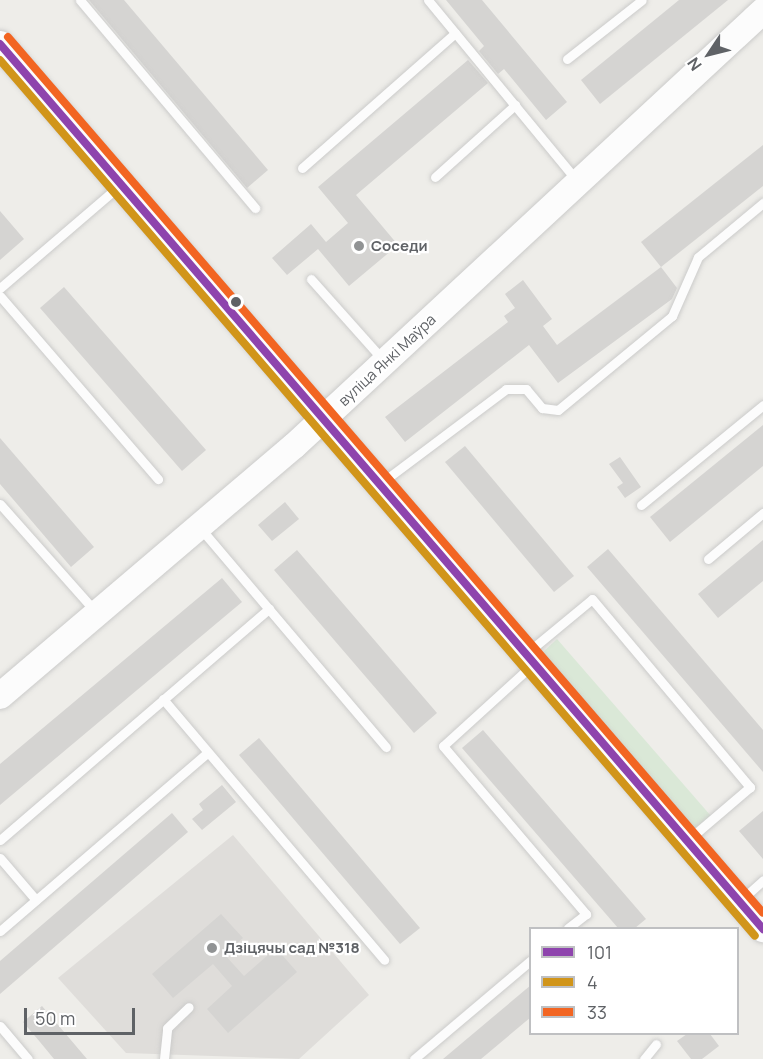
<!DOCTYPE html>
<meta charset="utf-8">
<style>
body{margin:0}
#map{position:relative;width:763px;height:1059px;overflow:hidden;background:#eeede9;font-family:Manrope,sans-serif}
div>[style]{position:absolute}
.education>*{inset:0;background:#dfddda}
.green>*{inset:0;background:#dae8d7}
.building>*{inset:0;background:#d5d4d2}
.roads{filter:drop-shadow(0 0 2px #cbcbca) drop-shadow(0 0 2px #cbcbca)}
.lane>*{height:9px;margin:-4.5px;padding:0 4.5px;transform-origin:4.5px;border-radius:4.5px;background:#fcfcfc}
.secondary>*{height:26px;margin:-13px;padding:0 13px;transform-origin:13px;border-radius:13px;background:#fcfcfc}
.bus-1>*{height:8px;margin:-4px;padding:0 4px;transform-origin:4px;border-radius:4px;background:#8e44ad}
.bus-2>*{height:8px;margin:-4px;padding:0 4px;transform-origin:4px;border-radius:4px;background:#d1951a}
.bus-3>*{height:8px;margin:-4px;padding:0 4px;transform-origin:4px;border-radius:4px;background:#f26522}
.dots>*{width:16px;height:16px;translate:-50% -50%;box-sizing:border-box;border:3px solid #fff;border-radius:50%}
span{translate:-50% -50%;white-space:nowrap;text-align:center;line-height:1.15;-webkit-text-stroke:4.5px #fff;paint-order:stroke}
.poi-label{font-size:15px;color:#5f6266;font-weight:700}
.left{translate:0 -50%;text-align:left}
.street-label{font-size:15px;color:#5f6266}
.legend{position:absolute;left:529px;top:927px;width:210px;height:108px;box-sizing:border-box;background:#fff;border:2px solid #bfc0c2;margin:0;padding:8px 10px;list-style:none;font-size:18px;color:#5f6266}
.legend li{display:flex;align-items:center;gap:12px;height:30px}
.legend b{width:30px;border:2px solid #bfc0c2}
.north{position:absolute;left:679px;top:24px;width:60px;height:60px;-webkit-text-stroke:4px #fff;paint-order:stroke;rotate:235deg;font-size:16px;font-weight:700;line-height:24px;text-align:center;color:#5f6266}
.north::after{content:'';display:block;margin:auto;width:21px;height:27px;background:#5f6266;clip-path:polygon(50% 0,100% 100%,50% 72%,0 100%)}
.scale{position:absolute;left:24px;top:1008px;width:111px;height:27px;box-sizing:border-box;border:3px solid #5f6266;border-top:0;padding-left:8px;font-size:18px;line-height:21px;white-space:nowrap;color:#5f6266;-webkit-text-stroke:4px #fff;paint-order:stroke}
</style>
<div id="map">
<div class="education">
<div style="clip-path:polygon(233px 835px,369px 995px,299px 1059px,126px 1053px,58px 978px)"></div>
</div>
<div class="green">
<div style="clip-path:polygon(557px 639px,711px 816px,695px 828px,542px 653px)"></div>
</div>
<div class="building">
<div style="clip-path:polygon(89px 0,124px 0,268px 170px,247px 188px)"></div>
<div style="clip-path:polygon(446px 0,482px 0,567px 102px,546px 120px,504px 69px,498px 74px,479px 51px,484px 46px)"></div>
<div style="clip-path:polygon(679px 0,728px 0,600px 104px,581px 80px)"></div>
<div style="clip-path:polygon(468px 60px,488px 83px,356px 195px,398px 245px,349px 286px,318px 249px,287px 275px,272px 258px,311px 224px,326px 242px,348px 223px,318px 187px)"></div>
<div style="clip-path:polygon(763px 145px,763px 186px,661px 267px,641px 242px)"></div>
<div style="clip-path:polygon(0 211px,24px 239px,0 260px)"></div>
<div style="clip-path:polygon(661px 267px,677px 288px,672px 299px,558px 383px,529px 345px,405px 442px,385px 417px,508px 322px,504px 316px,515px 308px,505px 294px,523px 280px,552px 319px,543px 326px,557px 345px)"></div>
<div style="clip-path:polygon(64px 287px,206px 450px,182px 471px,40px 308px)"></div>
<div style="clip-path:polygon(763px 425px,763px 466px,670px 542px,650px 517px)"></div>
<div style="clip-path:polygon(0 438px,94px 547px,71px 567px,0 484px)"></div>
<div style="clip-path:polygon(465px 446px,574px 576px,554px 592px,445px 462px)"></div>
<div style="clip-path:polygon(620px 457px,641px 487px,625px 498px,617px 487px,623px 483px,609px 464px)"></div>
<div style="clip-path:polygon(285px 502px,299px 519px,272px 541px,258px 525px)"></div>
<div style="clip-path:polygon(763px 540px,763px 581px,718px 618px,698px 594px)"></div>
<div style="clip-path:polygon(608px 549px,763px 730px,763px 772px,587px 567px)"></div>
<div style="clip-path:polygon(297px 550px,437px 713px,414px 733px,274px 570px)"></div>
<div style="clip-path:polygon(222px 578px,242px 602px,0 805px,0 764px)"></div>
<div style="clip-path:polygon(483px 730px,646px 919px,635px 928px,618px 928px,462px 748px)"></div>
<div style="clip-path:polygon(259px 738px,420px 928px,400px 944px,239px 755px)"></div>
<div style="clip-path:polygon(222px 785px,236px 802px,202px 830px,192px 819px,203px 810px,199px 804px)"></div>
<div style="clip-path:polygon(763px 811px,763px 859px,739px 831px)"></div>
<div style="clip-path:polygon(172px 813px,188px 832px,0 994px,0 961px)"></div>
<div style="clip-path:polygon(221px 914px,243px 938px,224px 954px,244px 976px,276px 948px,297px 972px,228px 1033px,207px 1009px,232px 986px,213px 964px,173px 998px,152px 974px)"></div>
<div style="clip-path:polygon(531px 985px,531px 1017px,481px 1059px,443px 1059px)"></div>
<div style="clip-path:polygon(42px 1006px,87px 1059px,54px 1059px,40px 1042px,23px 1022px)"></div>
<div style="clip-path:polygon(687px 1034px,710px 1034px,719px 1046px,702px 1059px,691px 1059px,677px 1041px)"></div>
</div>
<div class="roads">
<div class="lane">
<div style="left:80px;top:0;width:272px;rotate:49.9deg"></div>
<div style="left:428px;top:0;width:234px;rotate:50.5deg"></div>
<div style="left:567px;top:59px;width:95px;rotate:-38.2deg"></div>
<div style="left:302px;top:168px;width:204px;rotate:-41.4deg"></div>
<div style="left:435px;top:177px;width:108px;rotate:-42deg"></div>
<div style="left:311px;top:279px;width:110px;rotate:48.3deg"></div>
<div style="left:0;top:288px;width:158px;rotate:-40.6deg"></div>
<div style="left:0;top:296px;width:242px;rotate:49.2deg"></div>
<div style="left:381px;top:483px;width:156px;rotate:-36.9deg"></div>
<div style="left:506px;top:389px;width:20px"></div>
<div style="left:526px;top:389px;width:25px;rotate:50deg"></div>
<div style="left:542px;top:408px;width:16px;rotate:7deg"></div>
<div style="left:558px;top:410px;width:148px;rotate:-39.5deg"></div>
<div style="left:672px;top:316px;width:64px;rotate:-66.2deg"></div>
<div style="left:698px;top:257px;width:85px;rotate:-39.7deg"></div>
<div style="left:0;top:504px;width:144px;rotate:48.4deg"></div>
<div style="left:641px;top:505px;width:158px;rotate:-39.3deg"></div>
<div style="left:201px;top:529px;width:286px;rotate:49.7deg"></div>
<div style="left:708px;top:559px;width:72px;rotate:-39.9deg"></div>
<div style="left:528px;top:652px;width:83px;rotate:-39.6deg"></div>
<div style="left:592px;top:599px;width:246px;rotate:50deg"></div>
<div style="left:750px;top:787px;width:82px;rotate:139.5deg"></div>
<div style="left:532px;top:665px;width:120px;rotate:137.7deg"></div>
<div style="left:443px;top:746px;width:221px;rotate:49.6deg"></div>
<div style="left:586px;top:914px;width:23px;rotate:142deg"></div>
<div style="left:163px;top:699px;width:342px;rotate:49.7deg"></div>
<div style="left:0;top:840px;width:355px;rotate:-40.7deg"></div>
<div style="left:0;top:858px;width:55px;rotate:49.4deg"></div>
<div style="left:740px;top:901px;width:31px;rotate:-42deg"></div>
<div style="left:0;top:931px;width:273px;rotate:-40.7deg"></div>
<div style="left:0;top:1026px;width:43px;rotate:49.7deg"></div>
<div style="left:164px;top:1059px;width:31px;rotate:-84deg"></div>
<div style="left:167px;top:1028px;width:30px;rotate:-44deg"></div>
<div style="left:414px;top:1059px;width:152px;rotate:-40.2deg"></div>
<div style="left:644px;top:1059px;width:19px;rotate:-51deg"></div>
</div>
<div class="secondary">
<div style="left:0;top:44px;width:1169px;rotate:49.23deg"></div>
<div style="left:0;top:696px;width:386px;rotate:-40.4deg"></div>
<div style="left:294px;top:446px;width:640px;rotate:-42.85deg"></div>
</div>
</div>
<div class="bus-1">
<div style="left:0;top:44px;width:1169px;rotate:49.23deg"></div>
</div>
<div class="bus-2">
<div style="left:0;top:60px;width:1156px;rotate:49.24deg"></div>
</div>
<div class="bus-3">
<div style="left:8px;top:37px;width:1156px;rotate:49.24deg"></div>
</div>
<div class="dots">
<div style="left:359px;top:246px;background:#919394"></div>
<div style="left:236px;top:302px;background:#5f6266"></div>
<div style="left:212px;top:948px;background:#919394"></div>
</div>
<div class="poi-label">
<span class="left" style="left:371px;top:246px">Соседи</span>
<span class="left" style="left:224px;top:948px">Дзіцячы сад №318</span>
</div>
<div class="street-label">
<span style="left:387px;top:360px;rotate:-43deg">вуліца Янкі Маўра</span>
</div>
<ul class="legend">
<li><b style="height:8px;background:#8e44ad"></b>101</li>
<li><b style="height:8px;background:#d1951a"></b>4</li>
<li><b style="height:8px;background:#f26522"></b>33</li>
</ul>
<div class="north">N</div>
<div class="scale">50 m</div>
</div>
